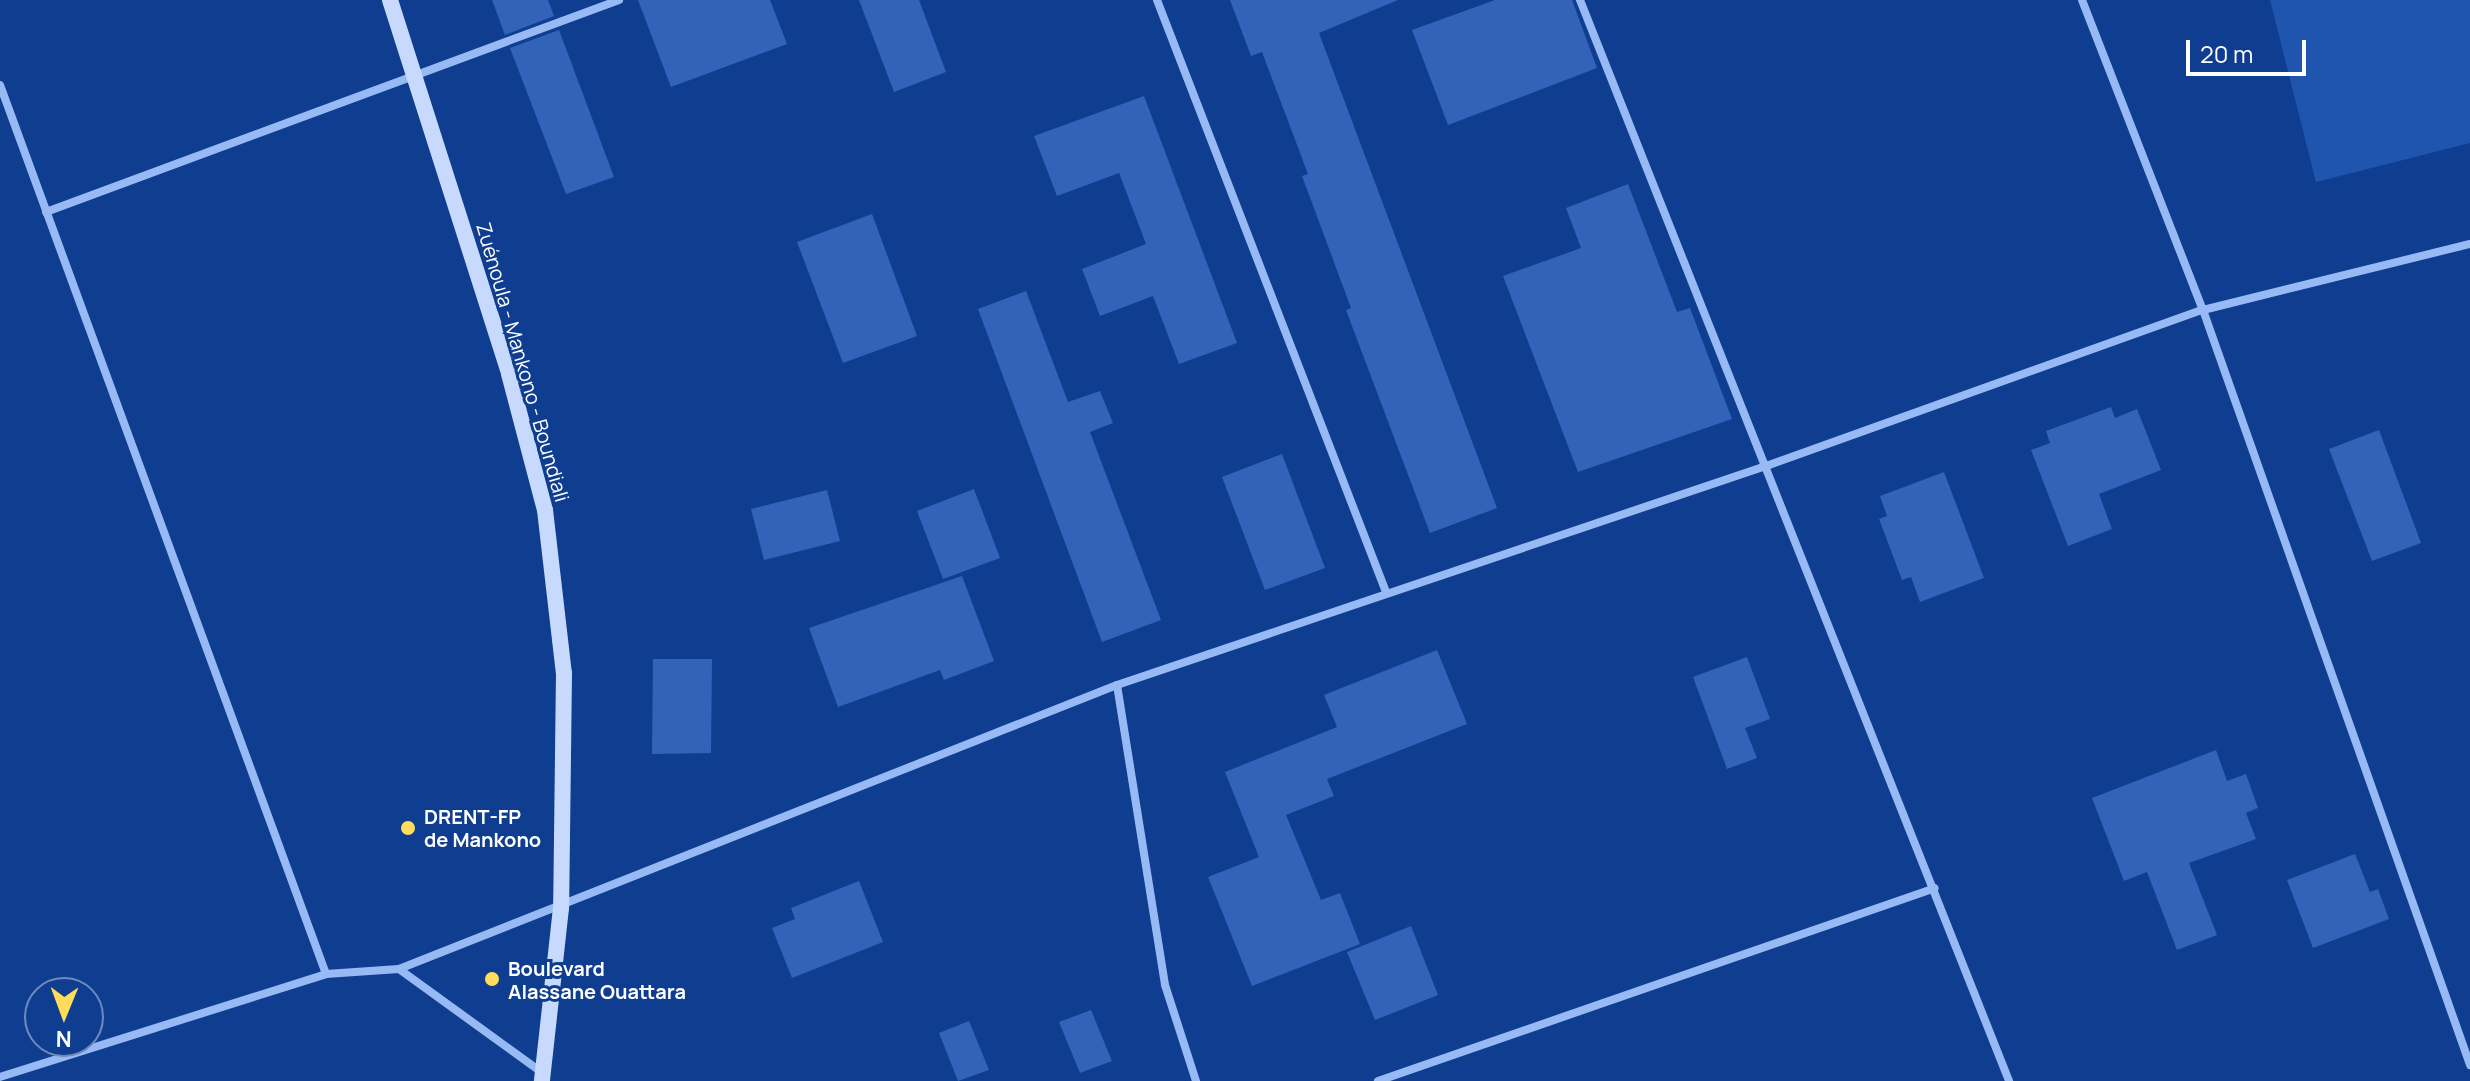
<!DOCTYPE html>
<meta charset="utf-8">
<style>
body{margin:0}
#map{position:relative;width:2470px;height:1081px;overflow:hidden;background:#0f3d90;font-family:Manrope,sans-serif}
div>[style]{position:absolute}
.green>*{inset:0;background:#2055af}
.building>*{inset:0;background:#3363b8}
.minor>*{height:8px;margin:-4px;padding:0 4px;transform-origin:4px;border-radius:4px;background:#98baf4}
.secondary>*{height:16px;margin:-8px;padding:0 8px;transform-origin:8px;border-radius:8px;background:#c7dafd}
.dots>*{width:22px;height:22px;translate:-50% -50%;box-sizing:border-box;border:4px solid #0f3d90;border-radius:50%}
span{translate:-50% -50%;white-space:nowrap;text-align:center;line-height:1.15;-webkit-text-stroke:6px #0f3d90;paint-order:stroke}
.street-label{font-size:20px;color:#fff}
.poi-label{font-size:20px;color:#fff;font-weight:700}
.left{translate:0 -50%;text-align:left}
.north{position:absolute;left:24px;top:977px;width:80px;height:80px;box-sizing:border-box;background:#0f3d90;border:2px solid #6f8bbc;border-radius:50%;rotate:181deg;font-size:22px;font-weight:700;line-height:32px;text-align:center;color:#fff}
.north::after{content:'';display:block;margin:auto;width:28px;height:36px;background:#ffdc5a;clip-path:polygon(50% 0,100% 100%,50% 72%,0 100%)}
.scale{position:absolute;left:2186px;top:40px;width:120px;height:36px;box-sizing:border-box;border:4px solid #fff;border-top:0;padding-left:10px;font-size:24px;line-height:28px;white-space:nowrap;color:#fff;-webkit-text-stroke:6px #0f3d90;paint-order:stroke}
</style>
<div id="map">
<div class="green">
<div style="clip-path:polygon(2270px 0,2470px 0,2470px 143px,2316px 182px)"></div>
</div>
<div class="building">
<div style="clip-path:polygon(492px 0,548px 0,554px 16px,505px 35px)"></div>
<div style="clip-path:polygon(638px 0,770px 0,787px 44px,671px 87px)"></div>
<div style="clip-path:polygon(859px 0,919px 0,946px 72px,894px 92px)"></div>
<div style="clip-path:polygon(1230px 0,1398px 0,1319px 33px,1497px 508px,1430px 533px,1346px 310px,1351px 308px,1302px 176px,1308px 174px,1262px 52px,1251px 56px)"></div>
<div style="clip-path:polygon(1495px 0,1572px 0,1597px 68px,1448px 125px,1412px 30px)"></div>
<div style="clip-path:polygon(559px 30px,614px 177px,566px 194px,510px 48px)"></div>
<div style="clip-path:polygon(1144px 96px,1237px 343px,1179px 364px,1153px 296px,1100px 316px,1082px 269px,1146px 244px,1119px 173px,1057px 196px,1034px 136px)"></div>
<div style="clip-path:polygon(1628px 184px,1677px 312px,1690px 308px,1732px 419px,1578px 472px,1503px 276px,1581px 248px,1566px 208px)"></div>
<div style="clip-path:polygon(872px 214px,917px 336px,843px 363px,797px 242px)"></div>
<div style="clip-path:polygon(1026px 291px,1068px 402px,1100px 391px,1113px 423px,1090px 432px,1161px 620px,1102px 642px,978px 309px)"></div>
<div style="clip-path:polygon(2111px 407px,2115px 418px,2137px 409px,2161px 470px,2099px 494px,2112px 529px,2068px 546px,2031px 450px,2050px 443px,2046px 431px)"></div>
<div style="clip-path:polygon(2379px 430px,2421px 543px,2372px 561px,2329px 449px)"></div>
<div style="clip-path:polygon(1282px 454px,1325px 568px,1265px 590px,1222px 477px)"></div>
<div style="clip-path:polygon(1944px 472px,1984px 578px,1920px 602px,1911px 577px,1902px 580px,1879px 519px,1887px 516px,1880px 496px)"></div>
<div style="clip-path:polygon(974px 489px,1000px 558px,943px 579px,917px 511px)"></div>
<div style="clip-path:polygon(827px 490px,840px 541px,764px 560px,751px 509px)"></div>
<div style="clip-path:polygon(962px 576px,994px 661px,944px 680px,940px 670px,838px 707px,809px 628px)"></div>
<div style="clip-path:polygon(1437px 650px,1467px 724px,1327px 779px,1334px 796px,1286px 815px,1321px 900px,1340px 893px,1360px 944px,1252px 986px,1208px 877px,1259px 857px,1225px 772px,1337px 727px,1324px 695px)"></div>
<div style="clip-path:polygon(1747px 657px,1770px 719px,1745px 728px,1757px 758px,1727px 769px,1693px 677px)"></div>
<div style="clip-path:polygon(653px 659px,712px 659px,711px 753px,652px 754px)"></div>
<div style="clip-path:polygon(2216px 750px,2227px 781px,2246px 774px,2258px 808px,2246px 813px,2256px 839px,2189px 863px,2217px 935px,2177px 950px,2147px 872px,2124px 881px,2092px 798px)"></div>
<div style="clip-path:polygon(2355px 854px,2370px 892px,2378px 889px,2389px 919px,2313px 948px,2287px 880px)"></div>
<div style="clip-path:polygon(859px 881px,883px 942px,792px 978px,772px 928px,795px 919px,791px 908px)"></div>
<div style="clip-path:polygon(1411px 926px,1438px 995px,1375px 1020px,1347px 952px)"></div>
<div style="clip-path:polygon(1091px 1010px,1112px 1061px,1080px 1073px,1059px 1022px)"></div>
<div style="clip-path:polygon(969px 1021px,989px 1070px,958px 1081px,939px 1033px)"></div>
</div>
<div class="minor">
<div style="left:1157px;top:0;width:635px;rotate:68.85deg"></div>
<div style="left:1580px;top:0;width:1163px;rotate:68.35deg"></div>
<div style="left:2082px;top:0;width:333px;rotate:68.7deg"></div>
<div style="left:2203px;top:310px;width:801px;rotate:70.52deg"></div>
<div style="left:0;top:85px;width:947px;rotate:69.86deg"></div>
<div style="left:46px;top:212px;width:611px;rotate:-20.3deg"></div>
<div style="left:1117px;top:685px;width:304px;rotate:80.9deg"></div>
<div style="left:1165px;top:985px;width:101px;rotate:72.1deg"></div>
<div style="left:399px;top:969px;width:179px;rotate:35.9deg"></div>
<div style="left:0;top:1077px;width:342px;rotate:-17.5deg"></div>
<div style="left:326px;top:974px;width:73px;rotate:-3.9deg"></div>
<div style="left:399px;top:969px;width:772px;rotate:-21.58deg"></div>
<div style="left:1117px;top:685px;width:688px;rotate:-18.65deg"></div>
<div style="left:1769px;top:465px;width:461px;rotate:-19.7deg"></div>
<div style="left:2203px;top:310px;width:275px;rotate:-13.9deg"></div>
<div style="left:1378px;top:1081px;width:589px;rotate:-19.11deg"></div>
</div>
<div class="secondary">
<div style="left:390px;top:0;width:392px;rotate:72.3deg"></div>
<div style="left:509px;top:374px;width:141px;rotate:75.2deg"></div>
<div style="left:545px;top:510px;width:164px;rotate:83.4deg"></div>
<div style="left:564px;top:673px;width:235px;rotate:90.7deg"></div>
<div style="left:561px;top:908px;width:174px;rotate:96.3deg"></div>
</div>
<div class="dots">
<div style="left:408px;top:828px;background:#ffdc5a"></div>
<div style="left:492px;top:979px;background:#ffdc5a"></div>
</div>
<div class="street-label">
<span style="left:523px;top:362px;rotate:74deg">Zuénoula - Mankono - Boundiali</span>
</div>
<div class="poi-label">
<span class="left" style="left:424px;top:828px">DRENT-FP<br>de Mankono</span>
<span class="left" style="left:508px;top:980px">Boulevard<br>Alassane Ouattara</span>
</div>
<div class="north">N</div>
<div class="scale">20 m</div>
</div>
